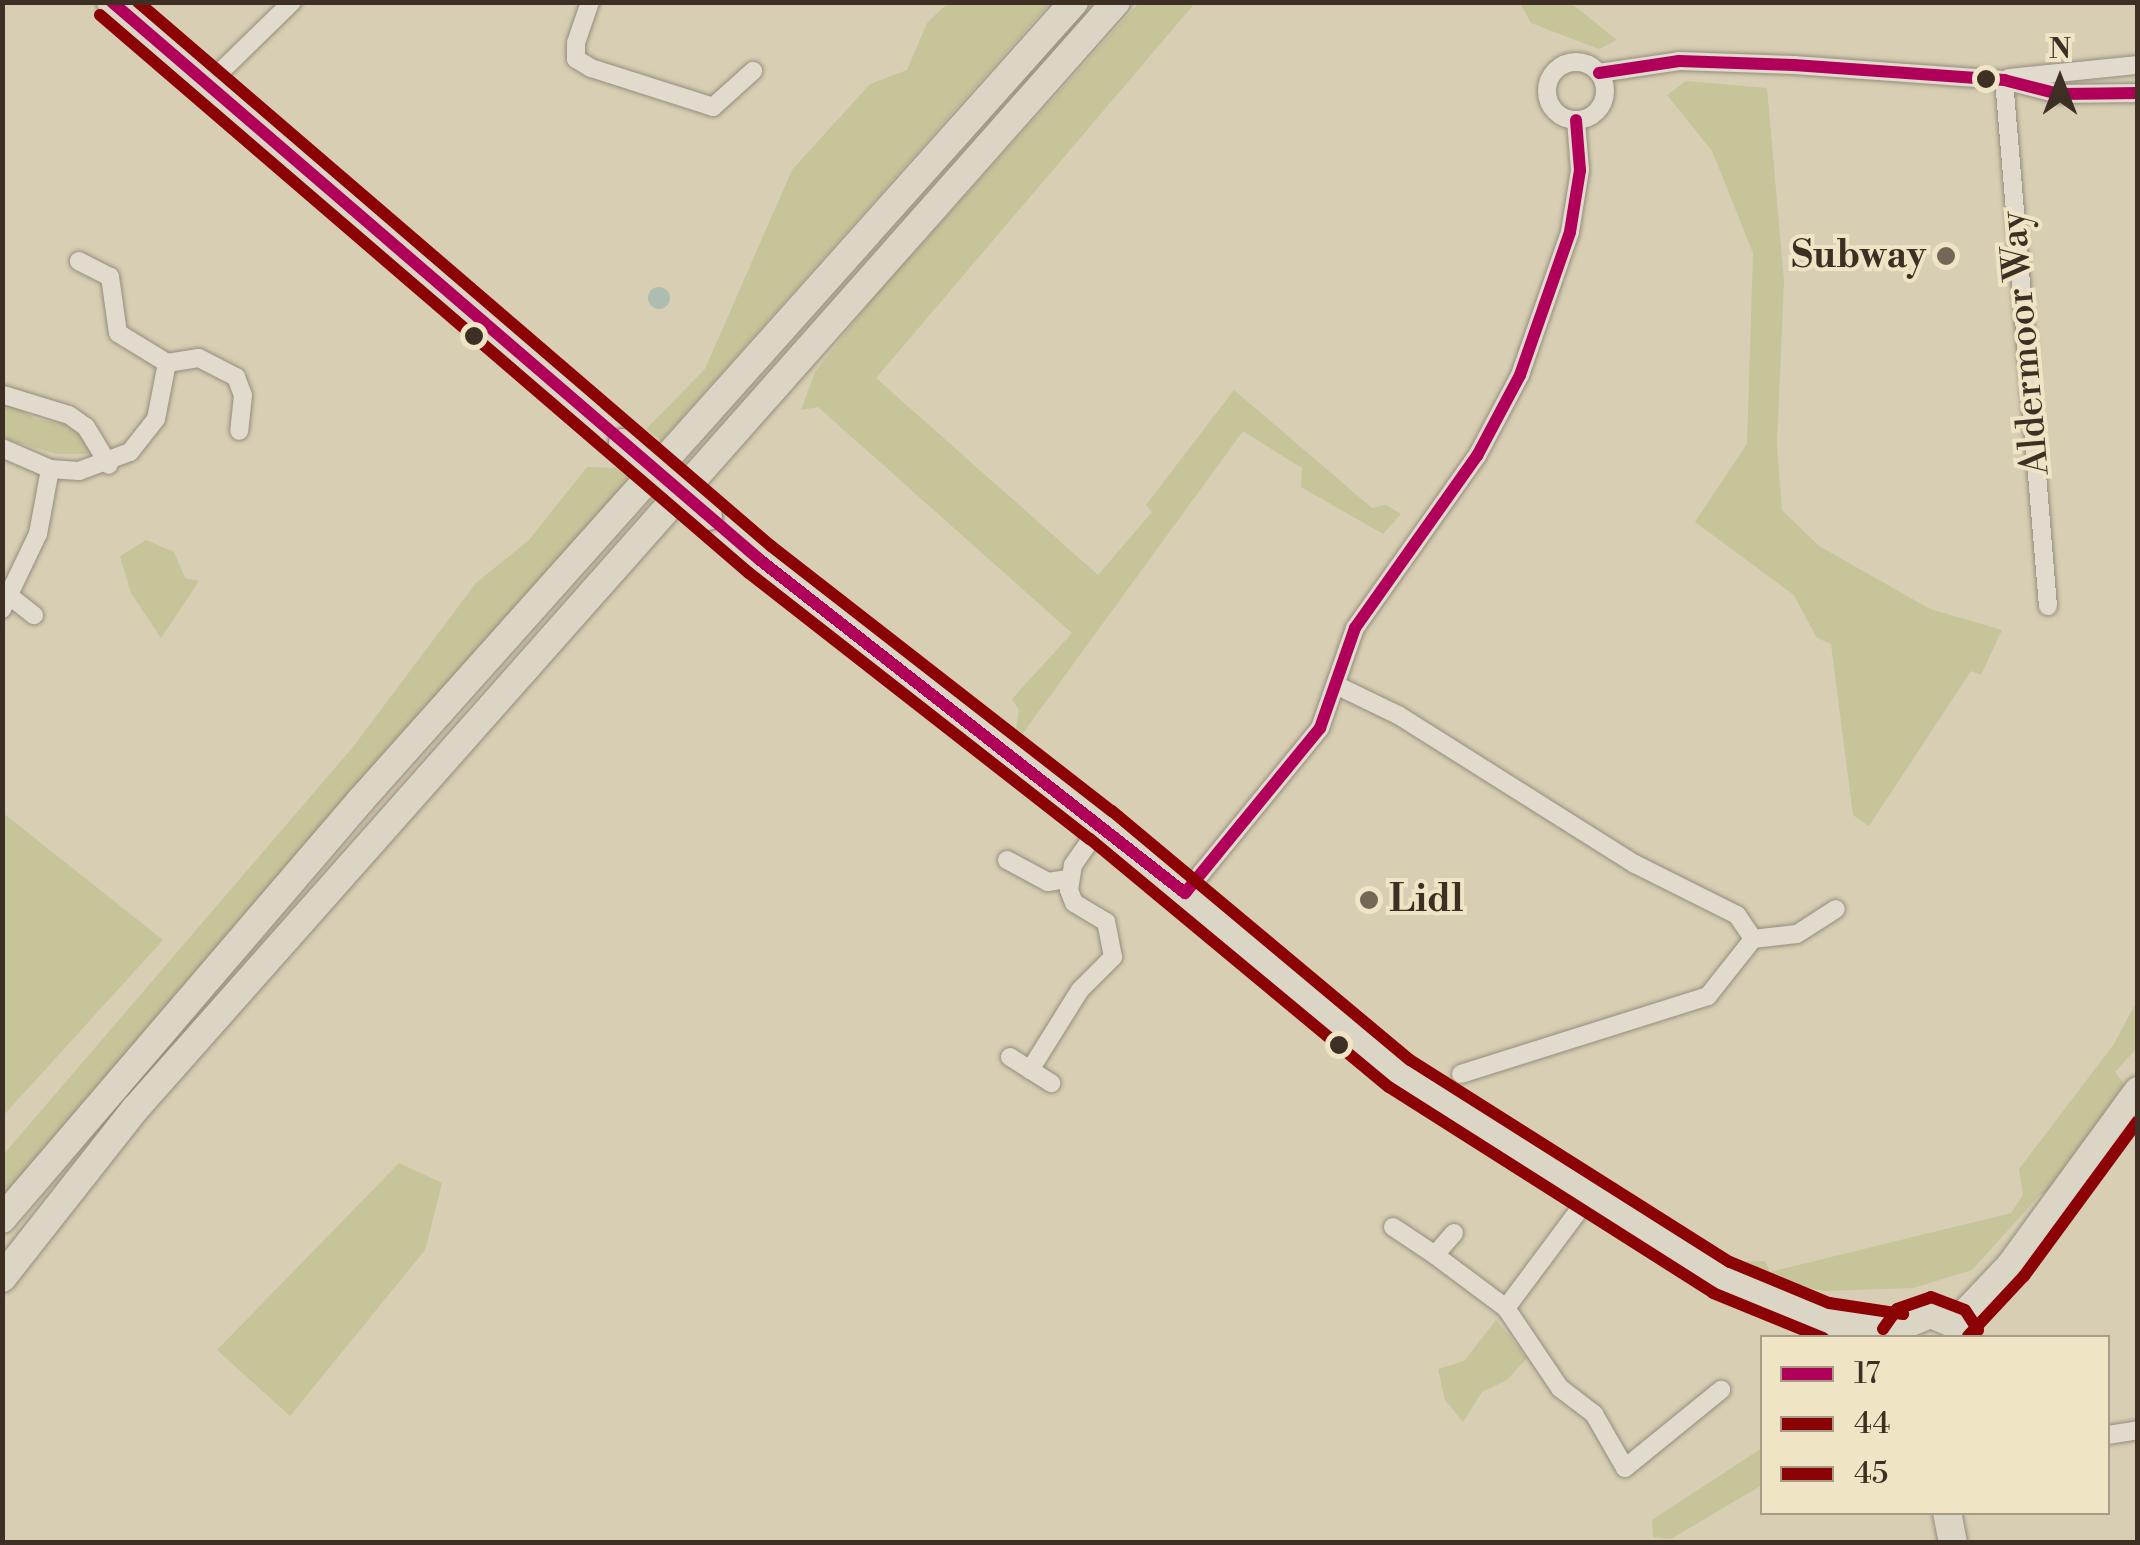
<!DOCTYPE html>
<style>
body{margin:0}
#map{position:relative;width:2140px;height:1545px;overflow:hidden;background:#d8ceb3;font-family:"Libre Bodoni",serif}
div>[style]{position:absolute}
.green>*{inset:0;background:#c6c499}
.water>*{inset:0;background:#adbdb2}
.round{border-radius:50%}
.roads{filter:drop-shadow(0 0 2px #948d7d) drop-shadow(0 0 2px #948d7d)}
.minor>*{height:18px;margin:-9px;padding:0 9px;transform-origin:9px;border-radius:9px;background:#e0dbcd}
.minor>.ring{margin:-9px;padding:0;box-sizing:content-box;background:none;border:18px solid #e0dbcd;border-radius:50%}
.primary>*{height:28px;margin:-14px;padding:0 14px;transform-origin:14px;border-radius:14px;background:#dbd5c5}
.trunk>*{height:28px;margin:-14px;padding:0 14px;transform-origin:14px;border-radius:14px;background:#dbd5c5}
.bridges{filter:drop-shadow(0 0 2px #7f7869) drop-shadow(0 0 2px #7f7869)}
.primary-bridge>*{height:28px;margin:-14px;padding:0 14px;transform-origin:14px;border-radius:14px;background:#dbd5c5}
.bus-1>*{height:12px;margin:-6px;padding:0 6px;transform-origin:6px;border-radius:6px;background:#b10059}
.bus-2>*{height:12px;margin:-6px;padding:0 6px;transform-origin:6px;border-radius:6px;background:#8b0304}
.bus-3>*{height:12px;margin:-6px;padding:0 6px;transform-origin:6px;border-radius:6px;background:#8b0304}
.dots>*{width:28px;height:28px;translate:-50% -50%;box-sizing:border-box;border:5px solid #efe4c4;border-radius:50%}
span{translate:-50% -50%;white-space:nowrap;text-align:center;line-height:1.15;-webkit-text-stroke:8px #efe4c4;paint-order:stroke}
.poi-label{font-size:38px;color:#3e2f25;font-weight:700}
.right{translate:-100% -50%;text-align:right}
.left{translate:0 -50%;text-align:left}
.street-label{font-size:38px;color:#3e2f25}
.frame{position:absolute;inset:0;border:5px solid #3e2f25;pointer-events:none}
.legend{position:absolute;left:1760px;top:1335px;width:350px;height:180px;box-sizing:border-box;background:#efe4c4;border:2px solid #a89c84;margin:0;padding:12px 18px;list-style:none;font-size:30px;color:#3e2f25}
.legend li{display:flex;align-items:center;gap:20px;height:50px}
.legend b{width:50px;border:2px solid #a89c84}
.north{position:absolute;left:2010px;top:30px;width:100px;height:100px;-webkit-text-stroke:8px #efe4c4;paint-order:stroke;rotate:0deg;font-size:28px;font-weight:700;line-height:40px;text-align:center;color:#3e2f25}
.north::after{content:'';display:block;margin:auto;width:35px;height:45px;background:#3e2f25;clip-path:polygon(50% 0,100% 100%,50% 72%,0 100%)}
</style>
<div id="map">
<div class="green">
<div style="clip-path:polygon(1140px 2px,1195px 3px,876px 378px,1098px 575px,1152px 512px,1146px 505px,1234px 390px,1372px 508px,1386px 505px,1401px 514px,1383px 534px,1301px 487px,1302px 468px,1243px 431px,1023px 733px,1016px 729px,1019px 710px,1012px 699px,1072px 633px,818px 407px,801px 410px,815px 372px,873px 298px)"></div>
<div style="clip-path:polygon(948px 3px,1050px 3px,661px 441px,646px 429px,705px 369px,792px 170px,870px 84px,907px 70px,927px 23px)"></div>
<div style="clip-path:polygon(1520px 3px,1571px 3px,1617px 40px,1599px 49px,1578px 41px,1531px 23px)"></div>
<div style="clip-path:polygon(1686px 81px,1767px 88px,1784px 281px,1777px 445px,1782px 510px,1819px 546px,1930px 609px,2002px 630px,1981px 675px,1971px 671px,1869px 826px,1853px 815px,1831px 644px,1817px 638px,1794px 595px,1695px 522px,1747px 444px,1753px 253px,1712px 151px,1667px 95px)"></div>
<div style="clip-path:polygon(2px 398px,35px 419px,75px 426px,96px 454px,56px 454px,3px 438px)"></div>
<div style="clip-path:polygon(587px 467px,618px 468px,631px 479px,3px 1198px,3px 1155px,353px 747px,476px 583px,529px 540px)"></div>
<div style="clip-path:polygon(146px 540px,174px 552px,185px 578px,199px 581px,161px 638px,131px 593px,120px 556px)"></div>
<div style="clip-path:polygon(3px 813px,163px 940px,3px 1116px)"></div>
<div style="clip-path:polygon(2137px 1001px,2137px 1048px,2115px 1072px,2124px 1084px,2059px 1187px,2040px 1195px,1972px 1270px,1913px 1288px,1824px 1291px,1761px 1278px,1727px 1262px,1765px 1261px,1770px 1272px,2011px 1213px,2023px 1195px,2019px 1169px,2114px 1044px)"></div>
<div style="clip-path:polygon(399px 1163px,442px 1183px,425px 1250px,290px 1416px,217px 1350px)"></div>
<div style="clip-path:polygon(1496px 1320px,1527px 1358px,1507px 1380px,1482px 1392px,1463px 1422px,1445px 1400px,1438px 1369px,1464px 1361px)"></div>
<div style="clip-path:polygon(1762px 1448px,1762px 1485px,1671px 1539px,1653px 1537px,1652px 1520px)"></div>
</div>
<div class="water">
<div class="round" style="left:648px;top:287px;width:22px;height:22px"></div>
</div>
<div class="roads">
<div class="minor">
<div style="left:590px;top:2px;width:43px;rotate:108.9deg"></div>
<div style="left:576px;top:43px;width:16px;rotate:90deg"></div>
<div style="left:576px;top:59px;width:17px;rotate:31deg"></div>
<div style="left:591px;top:68px;width:128px;rotate:17.7deg"></div>
<div style="left:713px;top:107px;width:54px;rotate:-42deg"></div>
<div class="ring" style="left:1547px;top:62px;width:40px;height:40px"></div>
<div style="left:1599px;top:73px;width:81px;rotate:-8.5deg"></div>
<div style="left:1679px;top:61px;width:115px;rotate:2deg"></div>
<div style="left:1794px;top:65px;width:211px;rotate:4.1deg"></div>
<div style="left:2004px;top:80px;width:57px;rotate:14.3deg"></div>
<div style="left:2059px;top:94px;width:79px;rotate:-0.7deg"></div>
<div style="left:2009px;top:78px;width:130px;rotate:-5.8deg"></div>
<div style="left:2004px;top:80px;width:528px;rotate:85.22deg"></div>
<div style="left:210px;top:82px;width:115px;rotate:-44.3deg"></div>
<div style="left:167px;top:363px;width:32px;rotate:-9deg"></div>
<div style="left:199px;top:358px;width:42px;rotate:27.2deg"></div>
<div style="left:236px;top:377px;width:19px;rotate:69deg"></div>
<div style="left:243px;top:395px;width:36px;rotate:96deg"></div>
<div style="left:4px;top:395px;width:68px;rotate:17.1deg"></div>
<div style="left:69px;top:415px;width:21px;rotate:35deg"></div>
<div style="left:86px;top:427px;width:44px;rotate:58.8deg"></div>
<div style="left:2px;top:448px;width:52px;rotate:23.6deg"></div>
<div style="left:50px;top:469px;width:29px;rotate:4deg"></div>
<div style="left:79px;top:471px;width:54px;rotate:-20.4deg"></div>
<div style="left:130px;top:452px;width:42px;rotate:-51.8deg"></div>
<div style="left:156px;top:419px;width:57px;rotate:-78.9deg"></div>
<div style="left:167px;top:363px;width:57px;rotate:-148.5deg"></div>
<div style="left:118px;top:333px;width:57px;rotate:-98.1deg"></div>
<div style="left:110px;top:277px;width:35px;rotate:-153deg"></div>
<div style="left:12px;top:598px;width:28px;rotate:38deg"></div>
<div style="left:2px;top:609px;width:83px;rotate:-64.4deg"></div>
<div style="left:38px;top:534px;width:66px;rotate:-79.5deg"></div>
<div style="left:1338px;top:686px;width:67px;rotate:25.8deg"></div>
<div style="left:1398px;top:715px;width:280px;rotate:32.2deg"></div>
<div style="left:1635px;top:864px;width:114px;rotate:26.6deg"></div>
<div style="left:1737px;top:915px;width:29px;rotate:56deg"></div>
<div style="left:1007px;top:860px;width:47px;rotate:28.2deg"></div>
<div style="left:1048px;top:882px;width:20px;rotate:-9deg"></div>
<div style="left:1185px;top:893px;width:213px;rotate:-50.7deg"></div>
<div style="left:1320px;top:728px;width:106px;rotate:-70.7deg"></div>
<div style="left:1355px;top:628px;width:211px;rotate:-54.7deg"></div>
<div style="left:1477px;top:456px;width:92px;rotate:-62deg"></div>
<div style="left:1520px;top:375px;width:151px;rotate:-70.7deg"></div>
<div style="left:1570px;top:232px;width:63px;rotate:-80.8deg"></div>
<div style="left:1580px;top:170px;width:50px;rotate:-94.6deg"></div>
<div style="left:1010px;top:1057px;width:49px;rotate:32.4deg"></div>
<div style="left:1030px;top:1070px;width:94px;rotate:-58deg"></div>
<div style="left:1080px;top:990px;width:47px;rotate:-45deg"></div>
<div style="left:1113px;top:957px;width:36px;rotate:-101deg"></div>
<div style="left:1106px;top:922px;width:37px;rotate:-149deg"></div>
<div style="left:1074px;top:903px;width:14px;rotate:-111deg"></div>
<div style="left:1069px;top:890px;width:25px;rotate:-81deg"></div>
<div style="left:1073px;top:865px;width:49px;rotate:-55deg"></div>
<div style="left:1461px;top:1074px;width:259px;rotate:-17.5deg"></div>
<div style="left:1708px;top:996px;width:73px;rotate:-51.7deg"></div>
<div style="left:1753px;top:939px;width:44px;rotate:-6.5deg"></div>
<div style="left:1797px;top:934px;width:46px;rotate:-32.7deg"></div>
<div style="left:1393px;top:1227px;width:50px;rotate:33.7deg"></div>
<div style="left:1454px;top:1233px;width:29px;rotate:131deg"></div>
<div style="left:1435px;top:1255px;width:89px;rotate:36.7deg"></div>
<div style="left:1506px;top:1308px;width:142px;rotate:-53.3deg"></div>
<div style="left:1506px;top:1308px;width:97px;rotate:56deg"></div>
<div style="left:1560px;top:1388px;width:43px;rotate:37.4deg"></div>
<div style="left:1594px;top:1414px;width:62px;rotate:60.1deg"></div>
<div style="left:1625px;top:1468px;width:124px;rotate:-39.1deg"></div>
<div style="left:2108px;top:1435px;width:30px;rotate:-9deg"></div>
</div>
<div class="primary">
<div style="left:111px;top:2px;width:676px;rotate:40.74deg"></div>
<div style="left:708px;top:516px;width:608px;rotate:38.32deg"></div>
<div style="left:1185px;top:893px;width:281px;rotate:40.1deg"></div>
<div style="left:1400px;top:1074px;width:381px;rotate:32.4deg"></div>
<div style="left:1722px;top:1278px;width:110px;rotate:22.4deg"></div>
<div style="left:1824px;top:1320px;width:77px;rotate:8.2deg"></div>
<div style="left:1955px;top:1324px;width:80px;rotate:-46.5deg"></div>
<div style="left:2010px;top:1266px;width:217px;rotate:-53.8deg"></div>
<div style="left:1898px;top:1338px;width:16px;rotate:-60deg"></div>
<div style="left:1906px;top:1324px;width:27px;rotate:-22deg"></div>
<div style="left:1931px;top:1314px;width:26px;rotate:23deg"></div>
<div style="left:1955px;top:1324px;width:16px;rotate:63deg"></div>
<div style="left:1947px;top:1512px;width:31px;rotate:79deg"></div>
</div>
<div class="trunk">
<div style="left:2px;top:1219px;width:552px;rotate:-49.41deg"></div>
<div style="left:361px;top:800px;width:1070px;rotate:-48.22deg"></div>
<div style="left:2px;top:1278px;width:216px;rotate:-51.8deg"></div>
<div style="left:136px;top:1108px;width:1478px;rotate:-48.46deg"></div>
</div>
</div>
<div class="bridges">
<div class="primary-bridge">
<div style="left:623px;top:443px;width:112px;rotate:40.7deg"></div>
</div>
</div>
<div class="bus-1">
<div style="left:112px;top:2px;width:855px;rotate:40.73deg"></div>
<div style="left:760px;top:560px;width:540px;rotate:38.08deg"></div>
<div style="left:1599px;top:73px;width:81px;rotate:-8.5deg"></div>
<div style="left:1679px;top:61px;width:115px;rotate:2deg"></div>
<div style="left:1794px;top:65px;width:211px;rotate:4.1deg"></div>
<div style="left:2004px;top:80px;width:57px;rotate:14.3deg"></div>
<div style="left:2059px;top:94px;width:79px;rotate:-0.7deg"></div>
<div style="left:1185px;top:893px;width:213px;rotate:-50.7deg"></div>
<div style="left:1320px;top:728px;width:106px;rotate:-70.7deg"></div>
<div style="left:1355px;top:628px;width:211px;rotate:-54.7deg"></div>
<div style="left:1477px;top:456px;width:92px;rotate:-62deg"></div>
<div style="left:1520px;top:375px;width:151px;rotate:-70.7deg"></div>
<div style="left:1570px;top:232px;width:63px;rotate:-80.8deg"></div>
<div style="left:1580px;top:170px;width:50px;rotate:-94.6deg"></div>
</div>
<div class="bus-2">
<div style="left:100px;top:15px;width:856px;rotate:40.69deg"></div>
<div style="left:749px;top:573px;width:432px;rotate:38deg"></div>
<div style="left:1090px;top:839px;width:388px;rotate:39.7deg"></div>
<div style="left:1389px;top:1087px;width:384px;rotate:32.4deg"></div>
<div style="left:1713px;top:1293px;width:119px;rotate:22.2deg"></div>
<div style="left:1968px;top:1336px;width:82px;rotate:-47deg"></div>
<div style="left:2024px;top:1276px;width:192px;rotate:-53.7deg"></div>
</div>
<div class="bus-3">
<div style="left:138px;top:2px;width:835px;rotate:40.68deg"></div>
<div style="left:771px;top:546px;width:432px;rotate:37.9deg"></div>
<div style="left:1112px;top:811px;width:388px;rotate:39.9deg"></div>
<div style="left:1410px;top:1060px;width:378px;rotate:32.3deg"></div>
<div style="left:1730px;top:1262px;width:107px;rotate:22.5deg"></div>
<div style="left:1829px;top:1303px;width:75px;rotate:8.5deg"></div>
<div style="left:1883px;top:1329px;width:24px;rotate:-55deg"></div>
<div style="left:1897px;top:1309px;width:36px;rotate:-19deg"></div>
<div style="left:1931px;top:1297px;width:36px;rotate:21deg"></div>
<div style="left:1965px;top:1310px;width:24px;rotate:57deg"></div>
</div>
<div class="dots">
<div style="left:1986px;top:79px;background:#3e2f25"></div>
<div style="left:1946px;top:256px;background:#746757"></div>
<div style="left:474px;top:336px;background:#3e2f25"></div>
<div style="left:1369px;top:900px;background:#746757"></div>
<div style="left:1339px;top:1045px;background:#3e2f25"></div>
</div>
<div class="poi-label">
<span class="right" style="left:1926px;top:256px">Subway</span>
<span class="left" style="left:1389px;top:900px">Lidl</span>
</div>
<div class="street-label">
<span style="left:2025px;top:343px;rotate:-95deg">Aldermoor Way</span>
</div>
<div class="frame"></div>
<ul class="legend">
<li><b style="height:12px;background:#b10059"></b>17</li>
<li><b style="height:12px;background:#8b0304"></b>44</li>
<li><b style="height:12px;background:#8b0304"></b>45</li>
</ul>
<div class="north">N</div>
</div>
